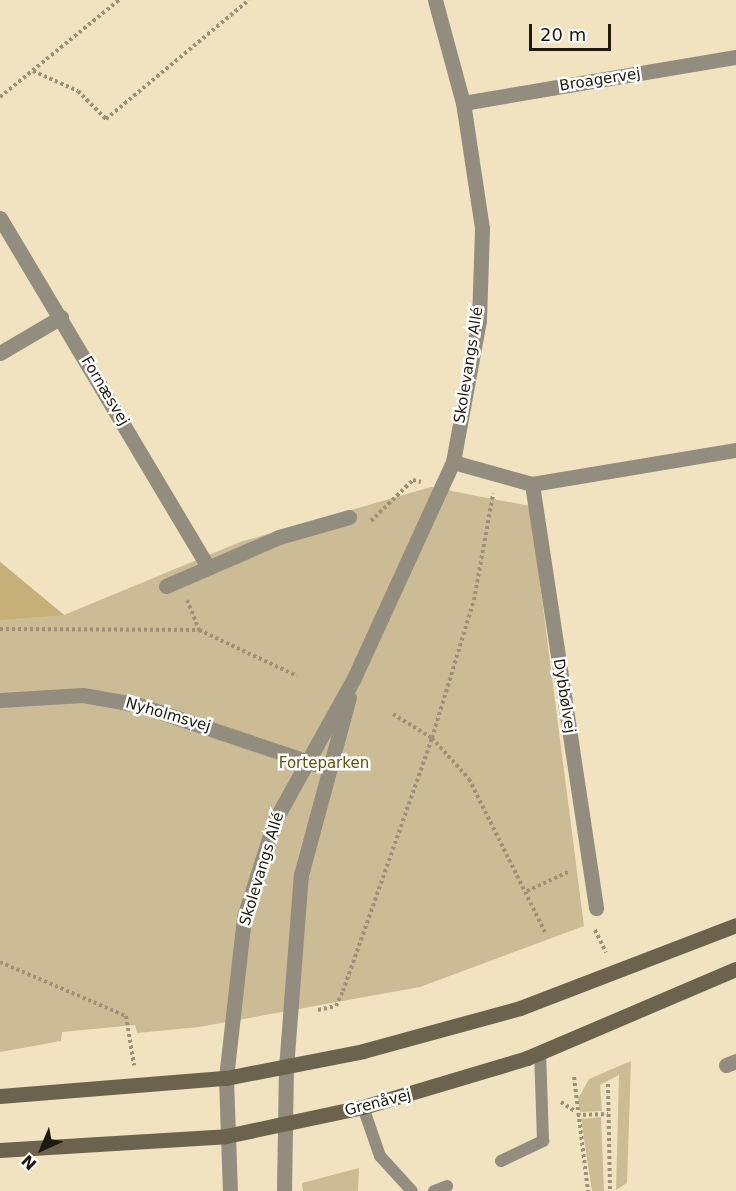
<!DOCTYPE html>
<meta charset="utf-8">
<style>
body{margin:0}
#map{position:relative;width:736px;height:1191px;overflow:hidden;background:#f1e3c0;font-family:"DejaVu Sans",sans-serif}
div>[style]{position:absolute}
.green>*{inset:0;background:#cbbc95}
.forest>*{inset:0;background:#c6b077}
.path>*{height:4px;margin-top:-2px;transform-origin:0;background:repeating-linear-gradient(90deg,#9c9177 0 3px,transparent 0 6px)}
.service>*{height:12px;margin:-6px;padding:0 6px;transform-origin:6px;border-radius:6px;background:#928d7e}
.minor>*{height:15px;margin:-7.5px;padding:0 7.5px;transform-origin:7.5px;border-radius:7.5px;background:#928d7e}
.tertiary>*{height:15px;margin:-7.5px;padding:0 7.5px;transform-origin:7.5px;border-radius:7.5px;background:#928d7e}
.secondary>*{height:15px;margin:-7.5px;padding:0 7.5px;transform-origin:7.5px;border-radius:7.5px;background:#6c634f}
span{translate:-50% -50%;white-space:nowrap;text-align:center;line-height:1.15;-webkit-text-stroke:5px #fff;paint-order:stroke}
.street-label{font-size:15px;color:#1e190c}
.park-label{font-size:15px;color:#664f06}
.north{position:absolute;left:12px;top:1119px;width:60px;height:60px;-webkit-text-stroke:4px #fff;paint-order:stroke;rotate:224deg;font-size:16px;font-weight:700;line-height:24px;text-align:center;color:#1e190c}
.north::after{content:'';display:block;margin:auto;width:21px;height:27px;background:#1e190c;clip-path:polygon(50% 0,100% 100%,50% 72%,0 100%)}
.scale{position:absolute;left:529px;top:24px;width:82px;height:27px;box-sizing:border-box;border:3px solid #1e190c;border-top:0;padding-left:8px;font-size:18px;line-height:21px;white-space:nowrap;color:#1e190c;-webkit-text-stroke:4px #fff;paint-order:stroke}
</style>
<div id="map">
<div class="green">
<div style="clip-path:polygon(431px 487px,530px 506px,584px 926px,420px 987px,199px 1027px,137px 1033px,135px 1025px,62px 1032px,61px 1041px,0 1052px,0 562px,64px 615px,240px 542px)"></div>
<div style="clip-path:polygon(631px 1061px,627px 1183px,616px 1190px,619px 1075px,600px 1085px,602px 1111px,580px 1112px,578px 1099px,589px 1079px)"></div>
<div style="clip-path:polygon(601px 1117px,604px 1191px,592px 1191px,581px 1119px)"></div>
<div style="clip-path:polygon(359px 1168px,358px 1191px,303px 1191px,302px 1183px)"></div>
</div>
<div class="forest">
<div style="clip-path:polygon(0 562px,64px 615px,0 620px)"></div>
</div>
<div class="path">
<div style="left:33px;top:71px;width:49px;rotate:24deg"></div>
<div style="left:78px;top:91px;width:40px;rotate:45deg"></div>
<div style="left:106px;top:119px;width:186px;rotate:-39.8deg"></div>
<div style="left:0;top:97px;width:154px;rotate:-39.2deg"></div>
<div style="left:371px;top:521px;width:59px;rotate:-44.3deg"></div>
<div style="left:413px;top:480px;width:8px;rotate:14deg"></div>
<div style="left:187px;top:600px;width:32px;rotate:68deg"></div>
<div style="left:0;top:629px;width:199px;rotate:0.3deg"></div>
<div style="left:199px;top:630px;width:108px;rotate:25.1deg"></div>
<div style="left:393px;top:714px;width:46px;rotate:31.6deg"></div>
<div style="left:432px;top:738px;width:55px;rotate:47.9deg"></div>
<div style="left:469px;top:779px;width:171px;rotate:63.6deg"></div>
<div style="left:527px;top:891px;width:47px;rotate:-24.9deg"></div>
<div style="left:595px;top:930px;width:25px;rotate:64deg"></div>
<div style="left:0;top:962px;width:137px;rotate:23.2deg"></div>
<div style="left:126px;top:1016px;width:50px;rotate:80.7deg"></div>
<div style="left:318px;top:1010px;width:18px;rotate:-13deg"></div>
<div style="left:336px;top:1006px;width:17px;rotate:-65deg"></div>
<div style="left:343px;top:991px;width:268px;rotate:-70.6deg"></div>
<div style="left:432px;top:738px;width:144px;rotate:-73.1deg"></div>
<div style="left:474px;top:600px;width:108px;rotate:-79.8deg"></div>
<div style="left:574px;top:1077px;width:115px;rotate:83deg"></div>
<div style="left:608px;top:1084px;width:107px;rotate:88.9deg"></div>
<div style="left:561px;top:1102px;width:17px;rotate:33deg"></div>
<div style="left:577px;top:1115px;width:31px;rotate:-2deg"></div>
</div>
<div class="service">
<div style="left:363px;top:1107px;width:52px;rotate:70.9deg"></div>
<div style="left:380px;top:1156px;width:47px;rotate:47.6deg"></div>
<div style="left:501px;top:1161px;width:47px;rotate:-25.5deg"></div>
<div style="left:543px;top:1141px;width:89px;rotate:-91.9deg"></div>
<div style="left:434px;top:1191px;width:14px;rotate:-21deg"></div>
</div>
<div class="minor">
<div style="left:463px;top:103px;width:277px;rotate:-9.6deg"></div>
<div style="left:0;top:218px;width:404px;rotate:59.2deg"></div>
<div style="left:0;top:353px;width:71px;rotate:-30.5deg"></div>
<div style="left:453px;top:462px;width:82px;rotate:15.6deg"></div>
<div style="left:532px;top:484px;width:207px;rotate:-9.5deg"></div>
<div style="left:532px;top:484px;width:429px;rotate:81.4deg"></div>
<div style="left:166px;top:586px;width:123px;rotate:-23.4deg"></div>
<div style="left:279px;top:537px;width:73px;rotate:-15.9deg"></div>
<div style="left:0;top:700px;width:83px;rotate:-3.4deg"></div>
<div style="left:83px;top:695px;width:57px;rotate:10.1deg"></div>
<div style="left:139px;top:705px;width:201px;rotate:18.5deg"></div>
<div style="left:726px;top:1065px;width:11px;rotate:-22deg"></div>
<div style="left:286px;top:1068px;width:194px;rotate:-85.6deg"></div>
<div style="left:301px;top:875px;width:184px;rotate:-74.9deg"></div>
<div style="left:226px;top:1078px;width:162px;rotate:-83.6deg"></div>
<div style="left:244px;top:917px;width:102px;rotate:-72.3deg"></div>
<div style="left:275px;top:820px;width:162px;rotate:-60.9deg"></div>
<div style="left:354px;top:678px;width:238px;rotate:-65.4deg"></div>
<div style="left:453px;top:462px;width:144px;rotate:-79.6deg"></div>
<div style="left:479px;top:320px;width:92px;rotate:-88.1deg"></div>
<div style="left:482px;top:228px;width:126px;rotate:-98.6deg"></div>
<div style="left:463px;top:103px;width:107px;rotate:-105.2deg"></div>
</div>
<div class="tertiary">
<div style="left:226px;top:1078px;width:113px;rotate:88deg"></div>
<div style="left:284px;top:1191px;width:123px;rotate:-89.1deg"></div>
</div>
<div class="secondary">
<div style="left:0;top:1096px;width:227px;rotate:-4.6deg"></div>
<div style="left:226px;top:1078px;width:140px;rotate:-11.1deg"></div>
<div style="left:363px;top:1051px;width:163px;rotate:-15.3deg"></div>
<div style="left:520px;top:1008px;width:231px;rotate:-21deg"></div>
<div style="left:0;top:1150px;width:226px;rotate:-3.5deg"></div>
<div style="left:226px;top:1136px;width:140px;rotate:-12deg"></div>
<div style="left:363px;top:1107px;width:171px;rotate:-16.6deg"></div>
<div style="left:527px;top:1058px;width:227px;rotate:-23.1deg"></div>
</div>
<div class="street-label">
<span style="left:600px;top:80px;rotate:-9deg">Broagervej</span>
<span style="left:469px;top:365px;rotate:-81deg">Skolevangs Allé</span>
<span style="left:105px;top:391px;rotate:59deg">Fornæsvej</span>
<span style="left:564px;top:696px;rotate:81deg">Dybbølvej</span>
<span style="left:168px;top:715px;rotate:16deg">Nyholmsvej</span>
<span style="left:262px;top:869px;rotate:-73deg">Skolevangs Allé</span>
<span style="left:378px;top:1103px;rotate:-14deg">Grenåvej</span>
</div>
<div class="park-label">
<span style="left:324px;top:764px">Forteparken</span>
</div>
<div class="north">N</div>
<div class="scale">20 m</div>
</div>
